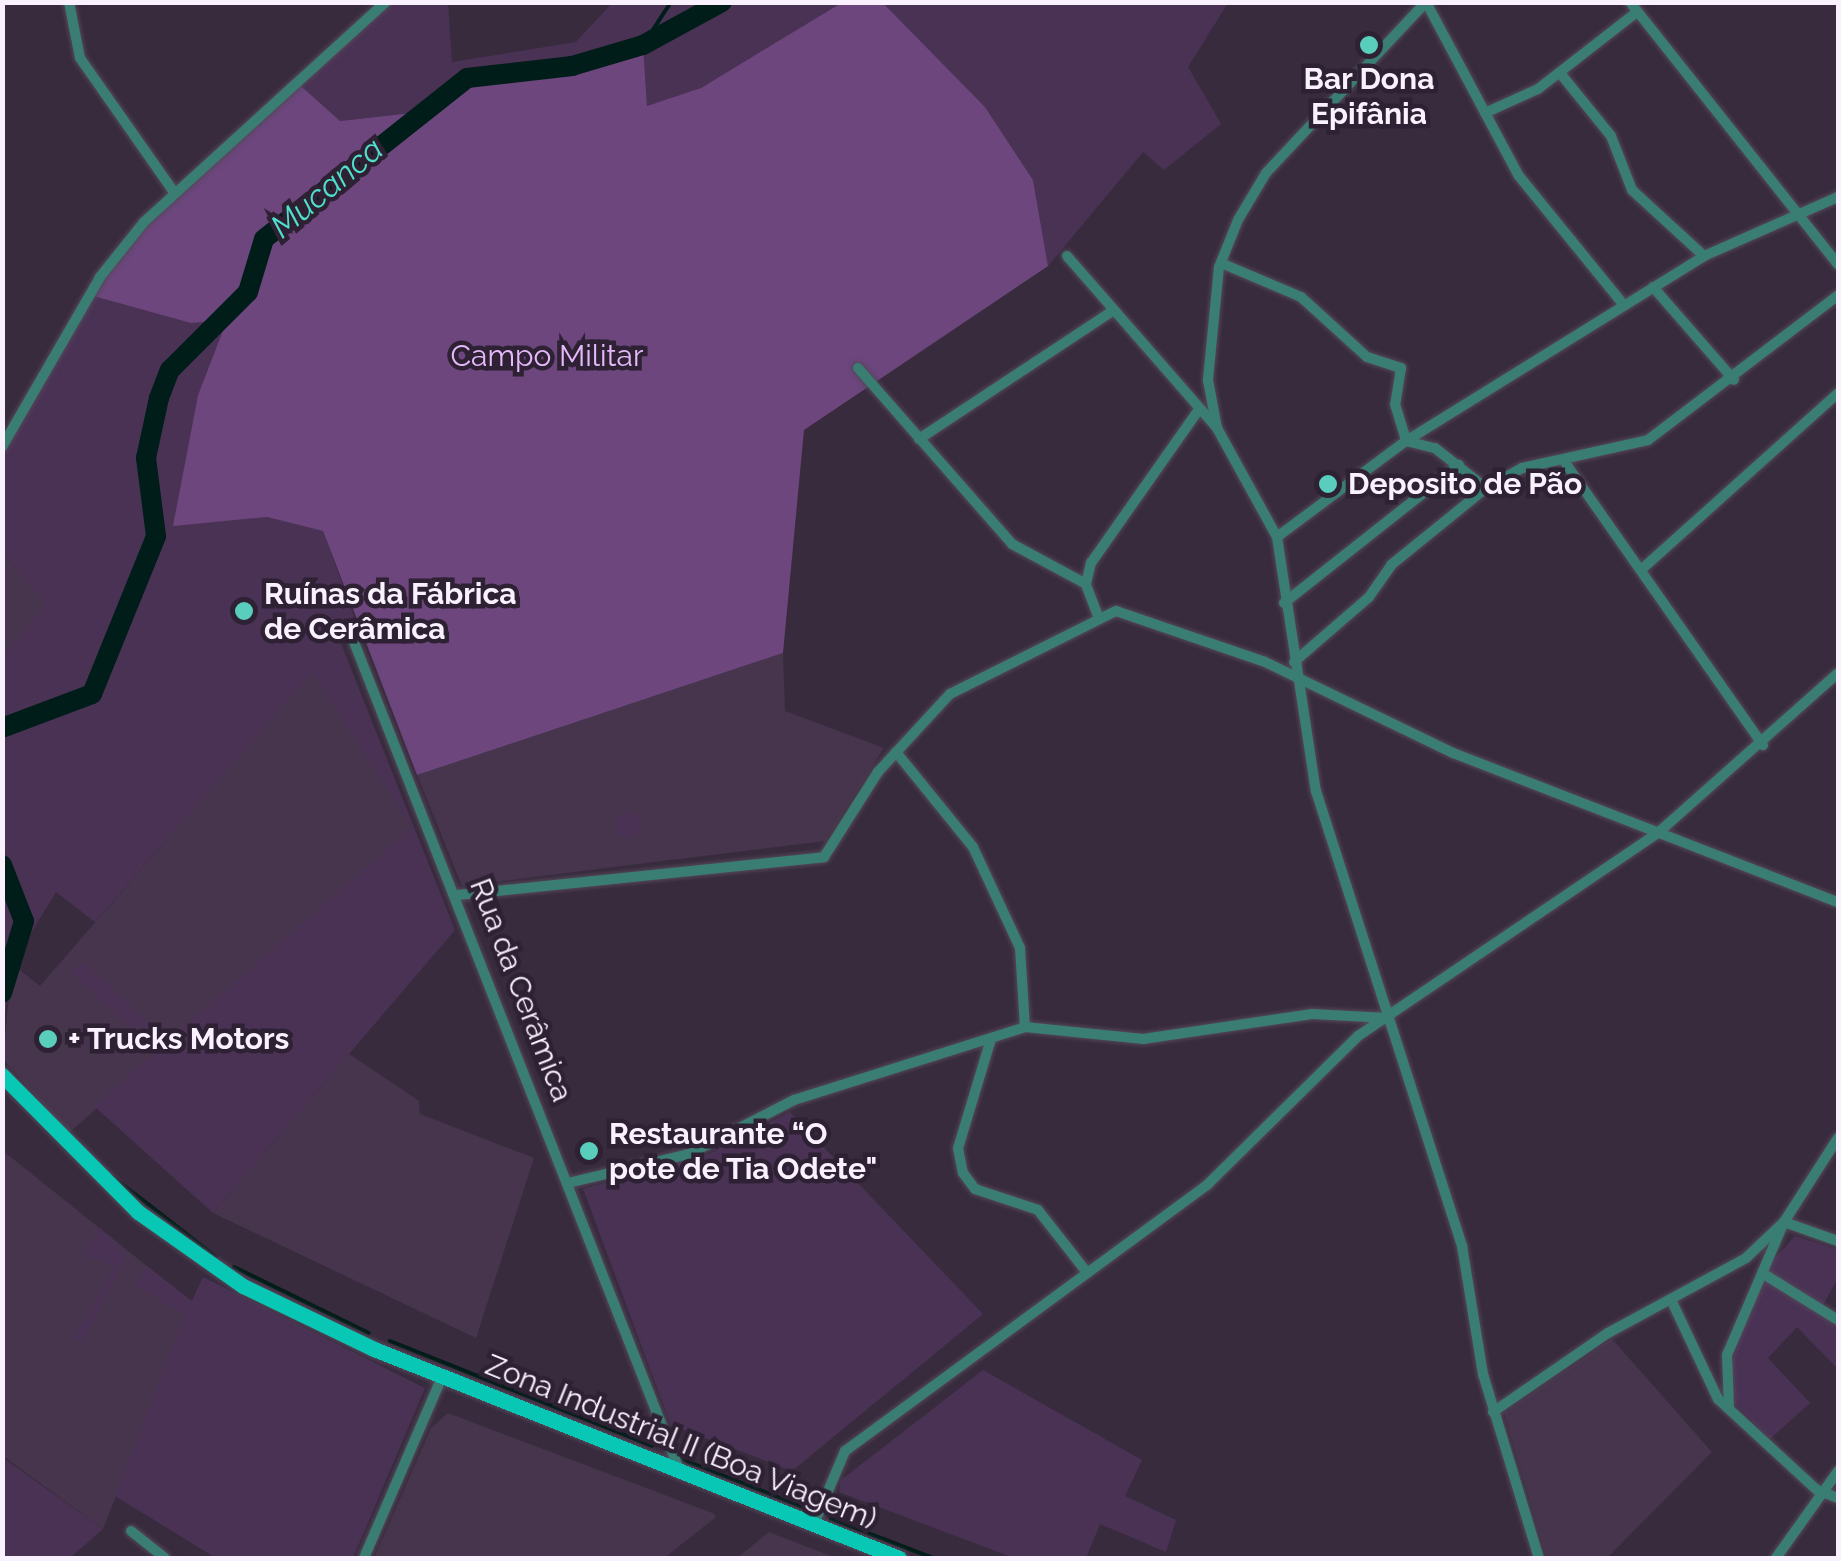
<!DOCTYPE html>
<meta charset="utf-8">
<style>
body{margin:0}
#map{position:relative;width:1841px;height:1561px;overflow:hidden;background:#382b3e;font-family:Raleway,sans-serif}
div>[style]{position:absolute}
.built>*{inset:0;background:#46354d}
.green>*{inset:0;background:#4a3255}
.round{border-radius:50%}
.forest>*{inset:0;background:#6c467d}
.stream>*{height:4px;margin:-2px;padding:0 2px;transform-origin:2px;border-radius:2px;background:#001d19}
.river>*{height:20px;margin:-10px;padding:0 10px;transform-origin:10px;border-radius:10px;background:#001d19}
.roads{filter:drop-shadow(0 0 2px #534759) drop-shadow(0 0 2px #534759)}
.street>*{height:10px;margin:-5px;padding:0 5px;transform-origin:5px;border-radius:5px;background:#3a7d72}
.primary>*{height:15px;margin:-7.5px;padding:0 7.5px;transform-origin:7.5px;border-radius:7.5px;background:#08c7b4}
.dots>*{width:28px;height:28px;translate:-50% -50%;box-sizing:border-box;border:5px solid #2e2134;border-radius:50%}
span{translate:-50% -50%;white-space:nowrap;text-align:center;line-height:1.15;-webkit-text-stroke:9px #2e2134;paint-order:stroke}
.poi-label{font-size:30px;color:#faf1fe;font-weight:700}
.left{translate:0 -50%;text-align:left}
.park-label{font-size:30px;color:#e4b8f9}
.street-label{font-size:30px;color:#faf1fe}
.water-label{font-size:32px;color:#4fe0cc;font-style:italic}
.frame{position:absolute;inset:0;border:5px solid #faf1fe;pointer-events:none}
</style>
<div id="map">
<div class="built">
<div style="clip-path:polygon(3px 553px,47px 605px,3px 656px)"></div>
<div style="clip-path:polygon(783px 653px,785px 711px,884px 748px,825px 841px,462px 886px,417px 775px)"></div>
<div style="clip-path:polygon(312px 672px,413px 827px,69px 1133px,3px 1059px,12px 964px,40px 986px)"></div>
<div style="clip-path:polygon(349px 1054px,419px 1101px,420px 1114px,534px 1158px,476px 1338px,213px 1213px)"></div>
<div style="clip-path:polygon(2px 1150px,192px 1302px,103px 1529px,3px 1456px)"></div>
<div style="clip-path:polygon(1612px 1339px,1712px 1452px,1607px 1558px,1547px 1558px,1504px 1413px)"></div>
<div style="clip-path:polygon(448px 1413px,715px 1514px,715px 1518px,664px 1558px,374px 1558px,431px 1428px)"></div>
<div style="clip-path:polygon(769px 1532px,836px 1558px,737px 1558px)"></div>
</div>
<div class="green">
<div style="clip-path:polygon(386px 3px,448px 3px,452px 62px,576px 42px,612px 3px,843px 3px,701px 88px,647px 106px,643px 45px,572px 66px,467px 78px,429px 111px,339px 121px,293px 79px)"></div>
<div style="clip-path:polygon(883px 3px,1228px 3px,1188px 67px,1221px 124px,1164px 170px,1143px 152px,1048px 266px,1033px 180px,985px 107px)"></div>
<div style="clip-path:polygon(90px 295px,227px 320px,198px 395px,174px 525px,267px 517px,323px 531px,354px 616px,338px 636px,455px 930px,213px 1213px,94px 1106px,412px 827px,312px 673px,95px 922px,56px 892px,12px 964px,3px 1027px,3px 656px,46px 605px,3px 553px,3px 447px)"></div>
<div class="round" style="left:615px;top:812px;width:26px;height:26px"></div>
<div style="clip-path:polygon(83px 962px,151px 1024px,150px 1034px,134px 1031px,70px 971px)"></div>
<div style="clip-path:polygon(790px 1112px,983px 1314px,792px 1471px,671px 1425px,583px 1189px,709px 1154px)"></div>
<div style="clip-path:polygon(100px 1228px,127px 1255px,82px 1343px,73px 1339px,116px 1266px,83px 1255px)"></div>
<div style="clip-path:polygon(1795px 1236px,1838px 1250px,1838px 1278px,1821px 1309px,1838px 1320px,1838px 1369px,1797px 1327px,1768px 1358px,1810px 1403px,1770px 1439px,1735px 1403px,1730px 1367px,1762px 1273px)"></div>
<div style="clip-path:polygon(148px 1267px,192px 1301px,203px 1277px,425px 1388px,353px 1558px,216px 1558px,115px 1496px,185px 1315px,134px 1284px)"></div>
<div style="clip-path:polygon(983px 1370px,1142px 1460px,1125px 1496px,1176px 1520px,1166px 1552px,1100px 1524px,1086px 1558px,1014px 1558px,839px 1492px,841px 1480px)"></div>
<div style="clip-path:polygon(2px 1457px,103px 1529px,70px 1558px,3px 1558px)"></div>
</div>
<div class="forest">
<div style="clip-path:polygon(843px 2px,883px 3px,985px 107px,1033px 180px,1048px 266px,804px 430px,783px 653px,417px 775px,323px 531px,267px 517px,173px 526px,198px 395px,227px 320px,191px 323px,90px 295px,173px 191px,293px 79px,340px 121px,429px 111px,467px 78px,572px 66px,643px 45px,647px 106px,701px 88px)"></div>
</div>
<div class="stream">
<div style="left:643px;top:45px;width:51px;rotate:-56.9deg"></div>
<div style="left:113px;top:1177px;width:130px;rotate:37.8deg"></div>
<div style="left:234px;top:1267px;width:150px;rotate:26.1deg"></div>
<div style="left:390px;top:1341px;width:282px;rotate:21.8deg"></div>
<div style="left:681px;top:1459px;width:142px;rotate:21.5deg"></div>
<div style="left:831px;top:1519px;width:109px;rotate:20.9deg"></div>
</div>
<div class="river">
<div style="left:2px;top:728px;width:96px;rotate:-20.7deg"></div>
<div style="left:92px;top:694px;width:170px;rotate:-67.9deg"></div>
<div style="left:156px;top:536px;width:79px;rotate:-97.3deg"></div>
<div style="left:146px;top:458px;width:61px;rotate:-77.8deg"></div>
<div style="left:159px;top:398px;width:30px;rotate:-69deg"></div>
<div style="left:170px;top:370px;width:110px;rotate:-45deg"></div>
<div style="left:248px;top:292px;width:55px;rotate:-73.2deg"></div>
<div style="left:264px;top:239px;width:259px;rotate:-38.4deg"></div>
<div style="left:467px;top:78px;width:106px;rotate:-6.5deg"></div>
<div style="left:572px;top:66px;width:74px;rotate:-16.5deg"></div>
<div style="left:643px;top:45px;width:90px;rotate:-28.6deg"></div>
<div style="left:2px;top:865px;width:60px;rotate:68.6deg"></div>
<div style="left:24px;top:921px;width:75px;rotate:107deg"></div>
</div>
<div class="roads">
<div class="street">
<div style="left:69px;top:2px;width:57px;rotate:78.9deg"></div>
<div style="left:80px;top:58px;width:162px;rotate:55deg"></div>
<div style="left:1426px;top:2px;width:234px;rotate:133.1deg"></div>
<div style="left:1266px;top:173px;width:55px;rotate:120.8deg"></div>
<div style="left:1238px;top:220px;width:51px;rotate:112deg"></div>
<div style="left:1219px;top:267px;width:114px;rotate:95.6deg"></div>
<div style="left:1208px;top:380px;width:49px;rotate:79.4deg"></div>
<div style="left:1217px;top:428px;width:124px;rotate:61.2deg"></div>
<div style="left:1277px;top:537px;width:257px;rotate:81.3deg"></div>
<div style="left:1316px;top:791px;width:478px;rotate:72.2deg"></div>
<div style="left:1462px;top:1246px;width:130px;rotate:80.7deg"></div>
<div style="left:1483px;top:1374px;width:192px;rotate:73.1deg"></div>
<div style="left:1426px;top:2px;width:197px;rotate:61.9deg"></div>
<div style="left:1519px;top:176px;width:166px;rotate:50.9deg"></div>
<div style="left:1630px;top:2px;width:335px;rotate:51.6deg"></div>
<div style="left:1560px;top:73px;width:81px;rotate:51deg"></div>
<div style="left:1611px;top:136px;width:58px;rotate:68.7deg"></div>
<div style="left:1632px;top:190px;width:98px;rotate:42.5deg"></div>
<div style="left:1485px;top:113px;width:58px;rotate:-24.4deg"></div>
<div style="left:1538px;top:89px;width:125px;rotate:-37.9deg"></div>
<div style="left:1067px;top:256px;width:227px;rotate:48.9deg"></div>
<div style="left:1221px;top:263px;width:87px;rotate:23deg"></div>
<div style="left:1301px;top:297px;width:89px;rotate:42.3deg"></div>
<div style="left:1367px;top:357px;width:36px;rotate:18deg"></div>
<div style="left:1401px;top:368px;width:36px;rotate:99deg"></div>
<div style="left:1395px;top:404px;width:39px;rotate:73deg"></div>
<div style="left:1406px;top:441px;width:30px;rotate:14deg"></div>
<div style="left:1435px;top:448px;width:65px;rotate:38.1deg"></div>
<div style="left:1653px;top:287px;width:123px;rotate:48.9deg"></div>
<div style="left:858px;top:368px;width:234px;rotate:48.8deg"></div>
<div style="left:1012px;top:544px;width:84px;rotate:28.4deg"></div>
<div style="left:919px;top:439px;width:230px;rotate:-33.5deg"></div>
<div style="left:2px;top:447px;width:196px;rotate:-60deg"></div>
<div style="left:100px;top:277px;width:70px;rotate:-51.3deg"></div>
<div style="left:144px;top:222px;width:327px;rotate:-42.3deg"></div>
<div style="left:1564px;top:461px;width:347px;rotate:55deg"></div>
<div style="left:1277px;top:537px;width:161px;rotate:-36.7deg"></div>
<div style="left:1406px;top:441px;width:351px;rotate:-31.8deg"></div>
<div style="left:1704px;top:256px;width:146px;rotate:-23.8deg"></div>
<div style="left:1642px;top:569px;width:263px;rotate:-41.9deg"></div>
<div style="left:1284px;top:603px;width:223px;rotate:-38.3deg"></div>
<div style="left:1098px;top:616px;width:34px;rotate:-111deg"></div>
<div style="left:1086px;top:584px;width:22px;rotate:-77deg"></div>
<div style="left:1091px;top:563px;width:184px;rotate:-54.9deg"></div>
<div style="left:354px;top:642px;width:889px;rotate:68.55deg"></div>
<div style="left:1294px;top:662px;width:99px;rotate:-40.9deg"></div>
<div style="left:1369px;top:597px;width:39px;rotate:-55deg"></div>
<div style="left:1391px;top:565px;width:122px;rotate:-39deg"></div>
<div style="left:1486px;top:488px;width:41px;rotate:-29.1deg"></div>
<div style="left:1522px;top:468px;width:129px;rotate:-12.5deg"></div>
<div style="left:1648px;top:440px;width:239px;rotate:-37.3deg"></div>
<div style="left:896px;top:752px;width:122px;rotate:51deg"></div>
<div style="left:973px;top:847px;width:111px;rotate:65deg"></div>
<div style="left:1020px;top:948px;width:79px;rotate:86.4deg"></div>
<div style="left:458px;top:895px;width:368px;rotate:-5.9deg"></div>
<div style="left:824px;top:857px;width:101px;rotate:-57.6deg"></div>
<div style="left:878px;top:772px;width:106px;rotate:-47.3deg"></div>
<div style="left:950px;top:694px;width:186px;rotate:-26.6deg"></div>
<div style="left:1116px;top:611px;width:157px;rotate:18.9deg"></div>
<div style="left:1265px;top:662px;width:209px;rotate:25.8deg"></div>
<div style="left:1453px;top:753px;width:413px;rotate:21.2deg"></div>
<div style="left:991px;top:1039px;width:114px;rotate:106.8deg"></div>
<div style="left:958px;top:1148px;width:25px;rotate:79deg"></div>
<div style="left:963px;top:1173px;width:20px;rotate:53deg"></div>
<div style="left:975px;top:1189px;width:66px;rotate:18.4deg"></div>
<div style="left:1038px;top:1210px;width:76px;rotate:51.9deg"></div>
<div style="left:568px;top:1183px;width:124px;rotate:-13.5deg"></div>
<div style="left:689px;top:1154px;width:118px;rotate:-27.2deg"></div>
<div style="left:794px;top:1100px;width:242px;rotate:-17.5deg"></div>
<div style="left:1025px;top:1027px;width:119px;rotate:5.8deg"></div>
<div style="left:1143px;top:1039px;width:171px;rotate:-8.4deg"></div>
<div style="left:1312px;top:1014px;width:76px;rotate:3deg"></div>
<div style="left:1762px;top:1273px;width:89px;rotate:31.7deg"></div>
<div style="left:1673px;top:1304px;width:105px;rotate:64.7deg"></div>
<div style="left:1718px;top:1399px;width:134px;rotate:42.6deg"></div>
<div style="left:1817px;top:1490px;width:22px;rotate:21deg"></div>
<div style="left:1729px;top:1407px;width:52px;rotate:-92.2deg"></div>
<div style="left:1727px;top:1355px;width:145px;rotate:-66.8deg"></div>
<div style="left:1784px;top:1222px;width:57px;rotate:19.4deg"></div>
<div style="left:1493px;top:1412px;width:140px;rotate:-34.5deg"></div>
<div style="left:1608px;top:1333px;width:157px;rotate:-28.5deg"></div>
<div style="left:1746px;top:1258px;width:52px;rotate:-43.5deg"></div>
<div style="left:1784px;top:1222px;width:100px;rotate:-57.3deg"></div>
<div style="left:814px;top:1524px;width:79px;rotate:-67deg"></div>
<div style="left:845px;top:1451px;width:451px;rotate:-36.3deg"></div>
<div style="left:1208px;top:1184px;width:211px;rotate:-44.6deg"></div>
<div style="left:1358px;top:1036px;width:364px;rotate:-34.1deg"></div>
<div style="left:1659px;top:832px;width:239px;rotate:-41.6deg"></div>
<div style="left:131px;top:1531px;width:43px;rotate:38.5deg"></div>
<div style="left:364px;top:1558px;width:197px;rotate:-66.7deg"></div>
<div style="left:1776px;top:1558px;width:107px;rotate:-54.5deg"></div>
</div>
<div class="primary">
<div style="left:2px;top:1075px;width:193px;rotate:45.2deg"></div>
<div style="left:138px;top:1212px;width:128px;rotate:35.2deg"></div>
<div style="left:243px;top:1286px;width:145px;rotate:25.7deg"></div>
<div style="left:374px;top:1349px;width:565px;rotate:21.71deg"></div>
</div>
</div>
<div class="dots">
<div style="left:1369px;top:45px;background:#5acebd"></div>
<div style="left:1328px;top:484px;background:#5acebd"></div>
<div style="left:244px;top:611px;background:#5acebd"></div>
<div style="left:48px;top:1039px;background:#5acebd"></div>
<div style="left:589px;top:1151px;background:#5acebd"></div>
</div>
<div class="poi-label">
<span style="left:1369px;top:96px">Bar Dona<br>Epifânia</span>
<span class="left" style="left:1348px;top:484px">Deposito de Pão</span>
<span class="left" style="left:264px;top:611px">Ruínas da Fábrica<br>de Cerâmica</span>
<span class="left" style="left:68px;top:1039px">+ Trucks Motors</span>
<span class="left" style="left:609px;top:1151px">Restaurante “O<br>pote de Tia Odete"</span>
</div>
<div class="park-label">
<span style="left:547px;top:356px">Campo Militar</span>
</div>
<div class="street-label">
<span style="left:521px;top:990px;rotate:69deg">Rua da Cerâmica</span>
<span style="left:681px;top:1442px;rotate:22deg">Zona Industrial II (Boa Viagem)</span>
</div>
<div class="water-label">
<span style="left:327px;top:188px;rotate:-40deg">Mucanca</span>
</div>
<div class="frame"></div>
</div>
